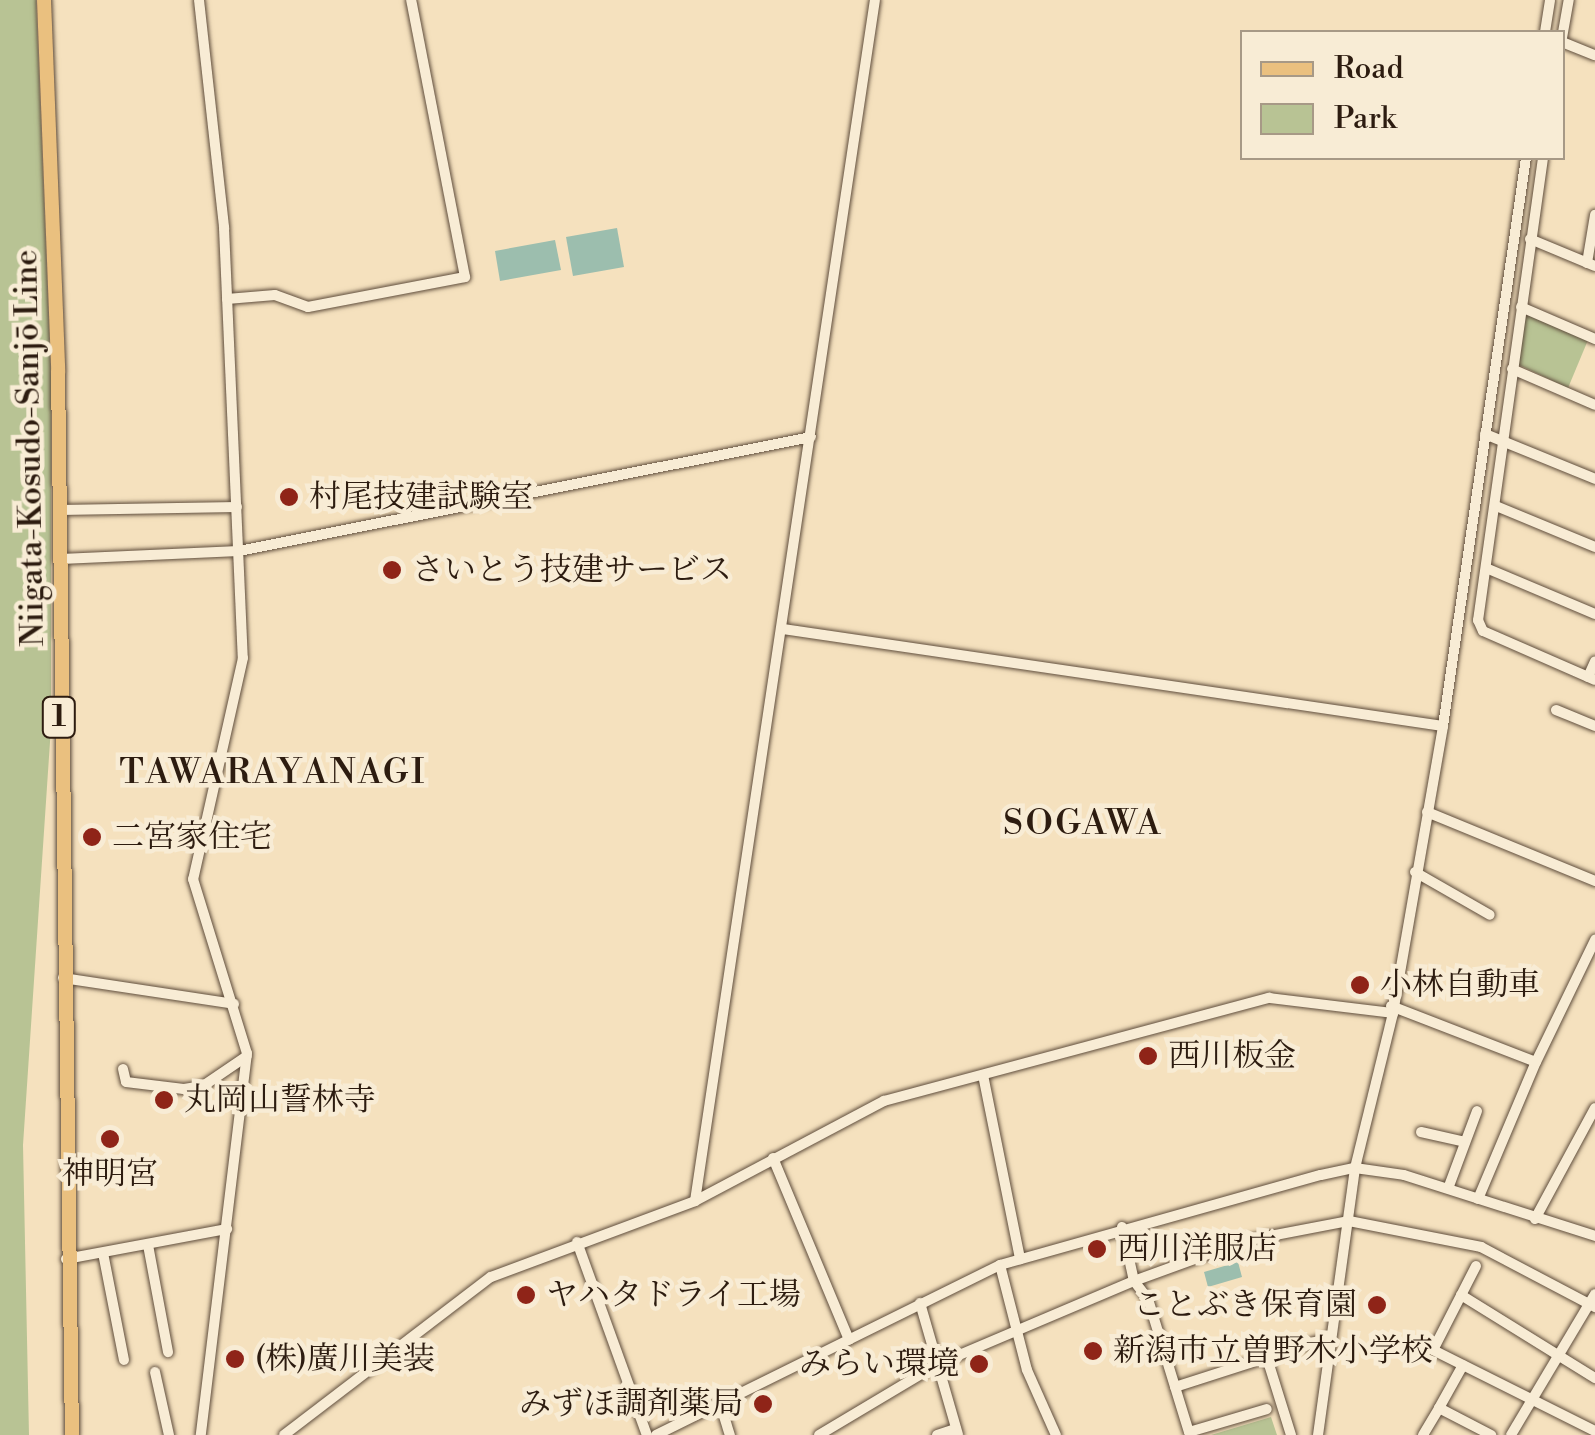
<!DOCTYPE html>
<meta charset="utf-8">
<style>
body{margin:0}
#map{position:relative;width:1595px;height:1435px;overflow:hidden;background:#f5e1be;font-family:"Libre Bodoni","Noto Serif JP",serif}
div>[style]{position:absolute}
.green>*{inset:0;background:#b8c394}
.water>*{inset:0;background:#9cbeae}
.roads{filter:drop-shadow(0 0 2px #5f4d3c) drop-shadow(0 0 2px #5f4d3c)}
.minor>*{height:10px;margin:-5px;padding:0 5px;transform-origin:5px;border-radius:5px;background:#f8ecd5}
.major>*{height:14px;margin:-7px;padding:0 7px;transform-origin:7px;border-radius:7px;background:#eac07f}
.dots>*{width:28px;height:28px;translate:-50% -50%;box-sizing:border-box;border:5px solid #f8ecd5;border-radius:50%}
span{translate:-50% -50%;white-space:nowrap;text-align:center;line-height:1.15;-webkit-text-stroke:9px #f8ecd5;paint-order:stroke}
.shield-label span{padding:2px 8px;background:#f8ecd5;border:2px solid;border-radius:8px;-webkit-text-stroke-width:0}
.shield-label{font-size:30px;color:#2d1c10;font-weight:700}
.street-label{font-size:32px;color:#2d1c10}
.poi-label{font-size:32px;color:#2d1c10}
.left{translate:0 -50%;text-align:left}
.right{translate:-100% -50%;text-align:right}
.neighbourhood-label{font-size:35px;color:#2d1c10;letter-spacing:2.5px}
.legend{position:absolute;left:1240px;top:30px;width:325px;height:130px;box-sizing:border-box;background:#f8ecd5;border:2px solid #a79986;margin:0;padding:12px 18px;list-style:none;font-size:30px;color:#2d1c10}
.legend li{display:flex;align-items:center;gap:20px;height:50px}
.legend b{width:50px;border:2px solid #a79986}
</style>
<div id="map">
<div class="green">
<div style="clip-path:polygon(0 0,36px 0,51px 378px,51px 727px,23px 1145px,29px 1435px,0 1435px)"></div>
<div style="clip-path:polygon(1529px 315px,1588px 340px,1568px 388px,1517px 364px,1523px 317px)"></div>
<div style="clip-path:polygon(1271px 1417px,1277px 1435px,1211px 1435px)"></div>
</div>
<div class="water">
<div style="clip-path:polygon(617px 228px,624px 267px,573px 276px,566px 237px)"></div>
<div style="clip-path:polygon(555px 240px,561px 270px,500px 281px,495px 251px)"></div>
<div style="clip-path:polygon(1238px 1262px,1242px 1277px,1208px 1287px,1204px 1272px)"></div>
</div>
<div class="roads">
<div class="minor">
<div style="left:199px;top:0;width:229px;rotate:83.7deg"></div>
<div style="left:224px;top:228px;width:430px;rotate:87.5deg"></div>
<div style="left:243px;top:658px;width:227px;rotate:102.7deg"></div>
<div style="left:193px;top:879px;width:182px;rotate:72.8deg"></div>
<div style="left:247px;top:1053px;width:385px;rotate:96.9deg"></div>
<div style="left:1545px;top:32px;width:32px;rotate:-81deg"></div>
<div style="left:1562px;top:38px;width:39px;rotate:-80deg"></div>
<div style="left:1562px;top:42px;width:35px;rotate:22deg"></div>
<div style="left:1543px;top:158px;width:467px;rotate:98deg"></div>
<div style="left:1478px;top:620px;width:12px;rotate:66deg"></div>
<div style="left:1483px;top:631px;width:122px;rotate:23.6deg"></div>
<div style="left:1530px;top:239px;width:70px;rotate:22.6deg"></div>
<div style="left:1587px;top:263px;width:49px;rotate:-80.5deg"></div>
<div style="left:227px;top:299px;width:48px;rotate:-4.8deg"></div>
<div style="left:275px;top:295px;width:35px;rotate:20deg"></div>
<div style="left:308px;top:307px;width:160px;rotate:-10.8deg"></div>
<div style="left:465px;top:277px;width:282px;rotate:-101deg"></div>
<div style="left:1521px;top:307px;width:81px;rotate:23.4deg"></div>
<div style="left:1512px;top:369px;width:90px;rotate:23.4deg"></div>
<div style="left:1485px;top:434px;width:119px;rotate:22.2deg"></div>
<div style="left:1496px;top:506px;width:107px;rotate:22.5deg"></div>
<div style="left:60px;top:510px;width:177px;rotate:-1deg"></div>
<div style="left:61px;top:559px;width:178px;rotate:-2.6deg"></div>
<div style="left:239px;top:551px;width:583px;rotate:-11.27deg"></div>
<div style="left:1486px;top:568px;width:118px;rotate:22.9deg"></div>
<div style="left:783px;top:629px;width:667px;rotate:8.36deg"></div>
<div style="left:1588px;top:677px;width:17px;rotate:-66deg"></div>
<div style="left:1556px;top:710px;width:42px;rotate:22.3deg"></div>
<div style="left:1427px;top:812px;width:182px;rotate:22.3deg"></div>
<div style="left:1415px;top:872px;width:86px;rotate:29.8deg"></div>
<div style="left:63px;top:978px;width:173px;rotate:8.6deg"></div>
<div style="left:1391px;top:1006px;width:155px;rotate:21.1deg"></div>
<div style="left:1536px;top:1062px;width:136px;rotate:-64.2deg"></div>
<div style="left:123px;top:1069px;width:13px;rotate:77deg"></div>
<div style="left:126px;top:1082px;width:58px;rotate:6.9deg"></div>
<div style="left:184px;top:1089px;width:19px;rotate:-9deg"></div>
<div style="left:203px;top:1086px;width:53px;rotate:-34.3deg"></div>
<div style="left:983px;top:1075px;width:188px;rotate:78.6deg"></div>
<div style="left:1421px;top:1132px;width:45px;rotate:12.8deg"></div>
<div style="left:773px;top:1158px;width:197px;rotate:67.3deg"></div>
<div style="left:1449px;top:1186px;width:80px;rotate:-69.5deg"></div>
<div style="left:1478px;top:1199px;width:149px;rotate:-67.1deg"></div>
<div style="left:695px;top:1201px;width:1214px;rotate:-81.48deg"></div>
<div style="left:1535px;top:1219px;width:126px;rotate:-61.6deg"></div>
<div style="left:1122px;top:1227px;width:55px;rotate:77.5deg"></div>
<div style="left:1134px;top:1281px;width:23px;rotate:52deg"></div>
<div style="left:1148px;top:1299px;width:139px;rotate:72.9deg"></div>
<div style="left:1189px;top:1432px;width:81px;rotate:-16.4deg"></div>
<div style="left:577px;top:1242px;width:205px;rotate:70.1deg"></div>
<div style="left:148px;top:1245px;width:109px;rotate:79.4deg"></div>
<div style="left:103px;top:1253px;width:109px;rotate:78.9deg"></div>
<div style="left:66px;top:1259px;width:164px;rotate:-10.6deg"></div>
<div style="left:1000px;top:1265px;width:108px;rotate:75.6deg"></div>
<div style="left:1027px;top:1370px;width:71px;rotate:66deg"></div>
<div style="left:1476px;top:1266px;width:94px;rotate:117.1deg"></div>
<div style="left:1433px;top:1350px;width:181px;rotate:26.6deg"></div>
<div style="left:1461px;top:1295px;width:158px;rotate:31.8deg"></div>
<div style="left:920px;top:1303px;width:137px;rotate:73.9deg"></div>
<div style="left:1267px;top:1358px;width:81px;rotate:72.7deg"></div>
<div style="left:155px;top:1372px;width:65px;rotate:77.5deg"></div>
<div style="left:1175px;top:1387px;width:161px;rotate:-17.8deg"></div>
<div style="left:720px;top:1403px;width:34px;rotate:73deg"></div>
<div style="left:1439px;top:1408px;width:49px;rotate:-60.8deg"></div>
<div style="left:284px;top:1435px;width:260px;rotate:-37.4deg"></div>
<div style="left:491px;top:1277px;width:218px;rotate:-20.4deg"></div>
<div style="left:695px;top:1201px;width:214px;rotate:-27.9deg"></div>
<div style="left:884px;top:1101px;width:399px;rotate:-15deg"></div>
<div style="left:1269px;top:998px;width:125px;rotate:6.9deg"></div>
<div style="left:656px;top:1435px;width:384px;rotate:-26.3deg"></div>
<div style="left:1000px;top:1265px;width:333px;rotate:-15.7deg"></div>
<div style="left:1321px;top:1175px;width:35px;rotate:-12deg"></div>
<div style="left:1355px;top:1168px;width:49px;rotate:8.1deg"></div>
<div style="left:1404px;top:1175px;width:201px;rotate:17.7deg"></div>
<div style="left:819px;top:1435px;width:139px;rotate:-30.8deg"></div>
<div style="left:938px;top:1364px;width:213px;rotate:-23deg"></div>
<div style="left:1134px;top:1281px;width:117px;rotate:-20deg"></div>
<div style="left:1244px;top:1241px;width:107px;rotate:-10.8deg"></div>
<div style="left:1349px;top:1221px;width:135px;rotate:11.1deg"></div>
<div style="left:1481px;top:1247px;width:129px;rotate:27.8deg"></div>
<div style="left:937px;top:1435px;width:20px;rotate:-18deg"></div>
<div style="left:1318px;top:1435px;width:270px;rotate:-82.1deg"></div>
<div style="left:1355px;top:1168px;width:160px;rotate:-76.2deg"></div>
<div style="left:1393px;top:1013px;width:291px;rotate:-80.1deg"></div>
<div style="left:1443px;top:726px;width:574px;rotate:-81.69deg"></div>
<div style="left:1423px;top:1435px;width:31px;rotate:-59deg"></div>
<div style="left:1439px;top:1408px;width:59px;rotate:27.4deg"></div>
<div style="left:1511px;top:1435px;width:164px;rotate:-59.2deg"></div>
</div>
<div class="major">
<div style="left:44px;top:0;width:371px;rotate:87.8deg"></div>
<div style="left:58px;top:371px;width:1064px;rotate:89.25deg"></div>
</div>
</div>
<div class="dots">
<div style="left:289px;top:497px;background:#8f2418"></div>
<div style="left:392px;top:570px;background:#8f2418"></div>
<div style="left:92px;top:837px;background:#8f2418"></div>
<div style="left:1360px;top:985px;background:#8f2418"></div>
<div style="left:1148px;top:1056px;background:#8f2418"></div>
<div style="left:164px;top:1100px;background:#8f2418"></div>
<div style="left:110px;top:1139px;background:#8f2418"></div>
<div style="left:1097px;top:1249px;background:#8f2418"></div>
<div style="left:526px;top:1295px;background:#8f2418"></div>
<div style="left:1377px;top:1305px;background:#8f2418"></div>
<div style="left:1093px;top:1351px;background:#8f2418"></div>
<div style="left:235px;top:1359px;background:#8f2418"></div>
<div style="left:979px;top:1364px;background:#8f2418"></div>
<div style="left:763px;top:1404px;background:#8f2418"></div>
</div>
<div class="shield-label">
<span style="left:59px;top:717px">1</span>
</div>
<div class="street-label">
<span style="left:30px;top:448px;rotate:-91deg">Niigata-Kosudo-Sanjō Line</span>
</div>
<div class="poi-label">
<span class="left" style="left:309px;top:497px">村尾技建試験室</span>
<span class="left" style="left:412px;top:570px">さいとう技建サービス</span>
<span class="left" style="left:112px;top:837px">二宮家住宅</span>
<span class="left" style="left:1380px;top:985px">小林自動車</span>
<span class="left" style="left:1168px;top:1056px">西川板金</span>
<span class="left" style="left:184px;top:1100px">丸岡山誓林寺</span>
<span style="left:110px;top:1174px">神明宮</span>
<span class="left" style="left:1117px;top:1249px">西川洋服店</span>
<span class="left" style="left:546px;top:1295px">ヤハタドライ工場</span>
<span class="right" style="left:1357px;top:1305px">ことぶき保育園</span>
<span class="left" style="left:1113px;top:1351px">新潟市立曽野木小学校</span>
<span class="left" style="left:255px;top:1359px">(株)廣川美装</span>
<span class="right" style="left:959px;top:1364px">みらい環境</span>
<span class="right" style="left:743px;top:1404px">みずほ調剤薬局</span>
</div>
<div class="neighbourhood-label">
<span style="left:273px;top:773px">TAWARAYANAGI</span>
<span style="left:1083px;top:824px">SOGAWA</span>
</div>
<ul class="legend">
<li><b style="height:12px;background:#eac07f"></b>Road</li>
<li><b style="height:28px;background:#b8c394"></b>Park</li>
</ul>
</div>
